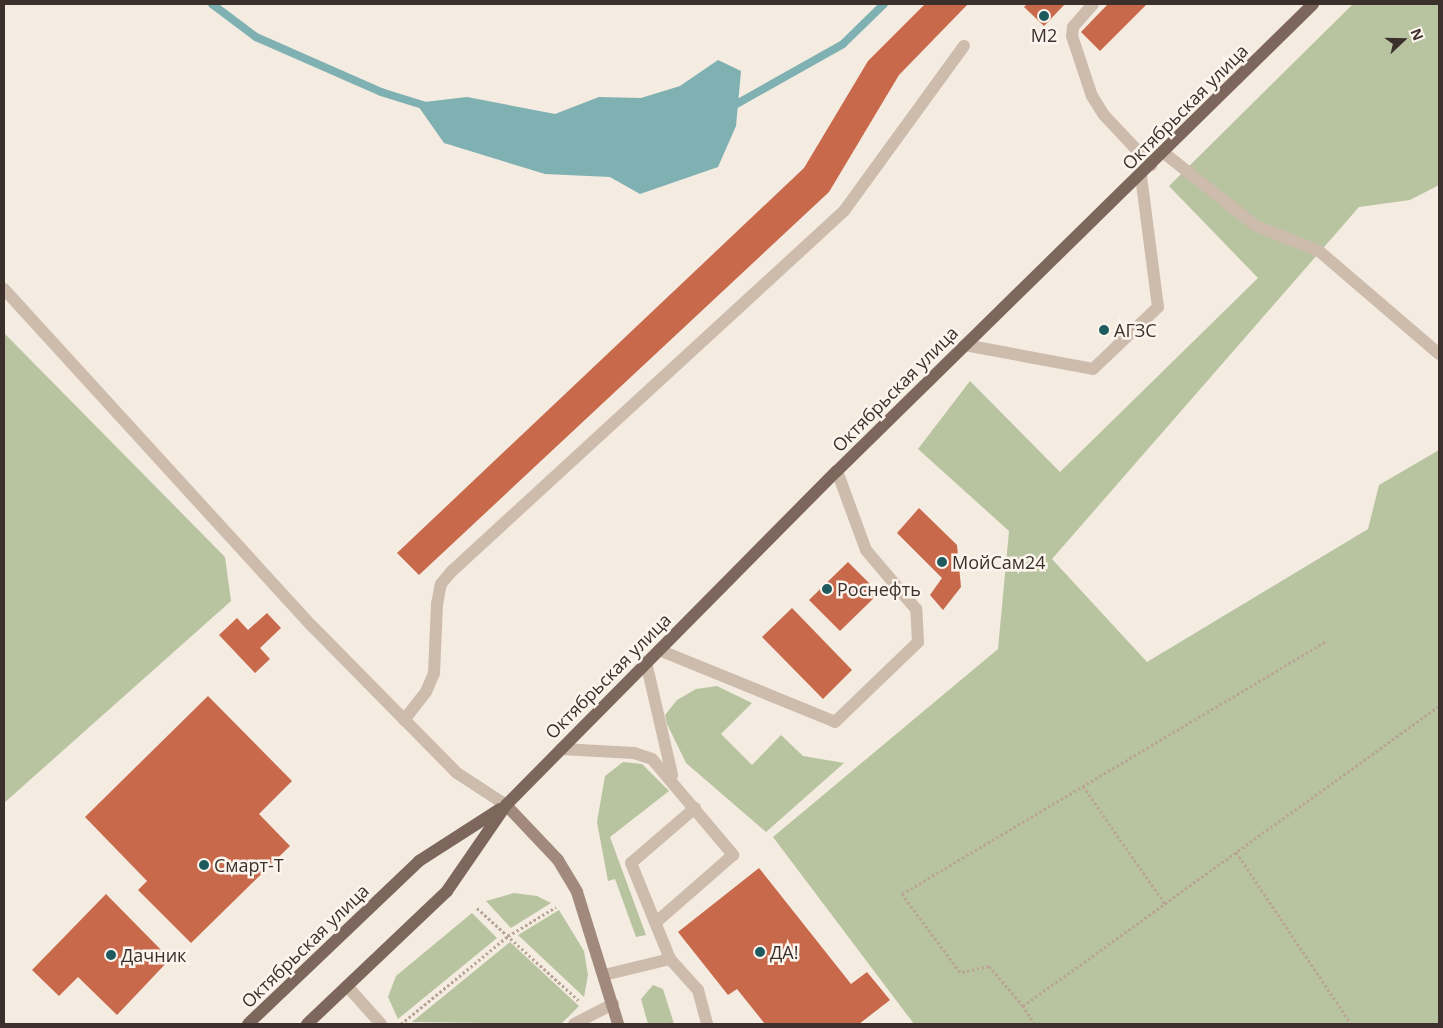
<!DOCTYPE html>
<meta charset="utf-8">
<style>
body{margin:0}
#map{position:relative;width:1443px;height:1028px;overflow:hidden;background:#f4ebe1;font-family:"Open Sans",sans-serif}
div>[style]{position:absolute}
.green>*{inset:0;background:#b8c4a0}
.water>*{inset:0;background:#7fb0b2}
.stream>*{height:8px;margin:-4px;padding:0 4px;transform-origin:4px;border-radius:4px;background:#7fb0b2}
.building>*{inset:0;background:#c8694b}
.path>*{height:3px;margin-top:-1.5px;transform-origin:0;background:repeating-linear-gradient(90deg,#b9a596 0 2.5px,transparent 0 5px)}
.service>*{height:12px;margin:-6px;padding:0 6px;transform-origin:6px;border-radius:6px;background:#cdbbac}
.secondary>*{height:12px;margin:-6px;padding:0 6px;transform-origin:6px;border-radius:6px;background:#a18a7d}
.primary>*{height:12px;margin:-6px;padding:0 6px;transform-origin:6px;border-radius:6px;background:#7d675c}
.dots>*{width:14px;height:14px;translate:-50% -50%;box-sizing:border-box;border:2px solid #fbf5ee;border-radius:50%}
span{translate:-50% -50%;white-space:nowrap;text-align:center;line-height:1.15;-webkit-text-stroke:5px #fbf5ee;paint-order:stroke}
.poi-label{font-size:18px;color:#3b302b}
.left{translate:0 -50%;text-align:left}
.street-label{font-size:18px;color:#3b302b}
.frame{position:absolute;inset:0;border:5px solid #3b302b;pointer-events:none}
.north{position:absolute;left:1378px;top:15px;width:50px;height:50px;-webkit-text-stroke:4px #fbf5ee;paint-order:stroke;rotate:69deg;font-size:14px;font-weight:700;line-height:20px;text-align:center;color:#3b302b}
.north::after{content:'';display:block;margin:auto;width:18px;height:22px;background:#3b302b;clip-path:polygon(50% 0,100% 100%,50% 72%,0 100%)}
</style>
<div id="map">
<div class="green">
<div style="clip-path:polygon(1353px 4px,1439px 4px,1439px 185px,1410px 200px,1359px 207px,1052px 559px,1147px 662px,1368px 529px,1379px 485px,1439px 450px,1439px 1024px,914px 1024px,773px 837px,998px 649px,1009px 531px,918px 449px,970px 381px,1060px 472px,1258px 278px,1169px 186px)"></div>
<div style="clip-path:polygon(4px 333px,225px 557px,231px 601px,4px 803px)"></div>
<div style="clip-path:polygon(717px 686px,752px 703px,721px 734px,752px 765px,781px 735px,803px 756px,844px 763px,766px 832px,686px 763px,667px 724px,665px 715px,677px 700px,696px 689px)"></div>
<div style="clip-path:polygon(623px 762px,642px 764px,669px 791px,610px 837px,646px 935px,636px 937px,615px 879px,608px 881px,597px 822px,605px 776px)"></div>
<div style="clip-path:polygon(514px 893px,537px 896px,551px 903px,511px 928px,486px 901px)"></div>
<div style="clip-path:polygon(559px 910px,584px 951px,588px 975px,584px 997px,518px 935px)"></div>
<div style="clip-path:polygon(472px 913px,497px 938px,398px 1019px,388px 997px,396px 976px)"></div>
<div style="clip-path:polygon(510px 942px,579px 1006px,561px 1024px,412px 1022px)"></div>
<div style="clip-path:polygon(653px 985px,663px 989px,674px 1024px,648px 1024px,641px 999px)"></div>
</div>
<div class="water">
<div style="clip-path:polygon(718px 60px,741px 71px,736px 126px,718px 167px,640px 194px,610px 177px,545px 174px,444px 143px,416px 103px,467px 97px,555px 114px,599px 97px,641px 98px,680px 86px)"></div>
</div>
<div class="stream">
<div style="left:212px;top:4px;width:55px;rotate:36.9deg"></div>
<div style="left:256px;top:37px;width:137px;rotate:23.7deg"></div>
<div style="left:381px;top:92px;width:47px;rotate:17.3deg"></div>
<div style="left:733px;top:106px;width:126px;rotate:-29.4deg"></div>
<div style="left:843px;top:44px;width:57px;rotate:-44.3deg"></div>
</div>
<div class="building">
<div style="clip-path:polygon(925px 4px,968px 4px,899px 75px,829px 192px,419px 575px,397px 553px,804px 168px,868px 61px)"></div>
<div style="clip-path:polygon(1027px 4px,1065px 4px,1044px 26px,1024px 7px)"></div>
<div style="clip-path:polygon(1108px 4px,1147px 4px,1100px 51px,1081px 32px)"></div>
<div style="clip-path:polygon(919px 508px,957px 545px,961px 587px,943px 610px,930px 595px,942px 578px,897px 533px)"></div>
<div style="clip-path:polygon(848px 562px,879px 593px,840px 631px,809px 600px)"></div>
<div style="clip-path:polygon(792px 608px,852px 670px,823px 699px,762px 637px)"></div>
<div style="clip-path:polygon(267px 613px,281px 628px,260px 648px,270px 659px,255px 673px,219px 635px,237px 618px,248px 630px)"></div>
<div style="clip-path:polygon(208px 696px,292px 781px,259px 814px,290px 846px,191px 943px,138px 890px,147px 881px,85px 817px)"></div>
<div style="clip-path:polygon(759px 868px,851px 984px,867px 972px,890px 1000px,859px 1024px,765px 1024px,737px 989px,728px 995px,678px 932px)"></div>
<div style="clip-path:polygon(106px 894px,170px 959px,117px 1015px,78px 977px,59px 996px,32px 970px)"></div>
</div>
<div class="path">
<div style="left:1083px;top:786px;width:144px;rotate:55.2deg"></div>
<div style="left:1236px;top:852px;width:207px;rotate:56.2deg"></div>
<div style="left:477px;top:908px;width:137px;rotate:42.3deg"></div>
<div style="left:1023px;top:1006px;width:52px;rotate:-130.4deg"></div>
<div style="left:989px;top:966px;width:30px;rotate:168deg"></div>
<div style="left:960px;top:972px;width:97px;rotate:-126.6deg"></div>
<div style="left:902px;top:894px;width:495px;rotate:-30.8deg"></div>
<div style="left:401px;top:1024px;width:139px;rotate:-39.4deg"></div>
<div style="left:508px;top:936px;width:56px;rotate:-31.1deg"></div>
<div style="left:1035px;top:1024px;width:22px;rotate:-124deg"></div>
<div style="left:1023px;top:1006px;width:513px;rotate:-35.8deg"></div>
</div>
<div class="service">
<div style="left:1093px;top:4px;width:30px;rotate:131deg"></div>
<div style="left:1073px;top:27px;width:9px;rotate:96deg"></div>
<div style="left:1072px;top:36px;width:63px;rotate:71.6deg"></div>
<div style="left:1092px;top:96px;width:22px;rotate:58deg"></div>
<div style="left:1104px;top:115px;width:69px;rotate:46.8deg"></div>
<div style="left:1164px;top:153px;width:117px;rotate:38.4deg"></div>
<div style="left:1256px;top:226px;width:68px;rotate:21.6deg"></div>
<div style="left:1319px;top:251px;width:158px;rotate:40.6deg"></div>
<div style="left:4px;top:289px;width:457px;rotate:47.6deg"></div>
<div style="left:312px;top:626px;width:206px;rotate:45.4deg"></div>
<div style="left:457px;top:773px;width:59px;rotate:33.1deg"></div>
<div style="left:965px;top:345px;width:130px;rotate:10.6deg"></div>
<div style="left:1093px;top:369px;width:90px;rotate:-43.6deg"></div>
<div style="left:1158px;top:307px;width:132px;rotate:-97.4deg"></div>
<div style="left:659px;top:650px;width:190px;rotate:22.2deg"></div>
<div style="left:835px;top:722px;width:115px;rotate:-43.9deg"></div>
<div style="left:918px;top:642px;width:33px;rotate:-93deg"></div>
<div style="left:916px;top:609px;width:77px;rotate:-130.3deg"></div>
<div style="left:866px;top:550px;width:84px;rotate:-110.2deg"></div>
<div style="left:646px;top:662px;width:116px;rotate:77deg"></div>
<div style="left:404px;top:720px;width:36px;rotate:-52deg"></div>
<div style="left:426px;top:692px;width:21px;rotate:-67deg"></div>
<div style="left:434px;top:673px;width:69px;rotate:-87.5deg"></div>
<div style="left:437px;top:604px;width:20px;rotate:-79deg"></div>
<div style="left:441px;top:584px;width:17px;rotate:-50deg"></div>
<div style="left:452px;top:571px;width:532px;rotate:-42.56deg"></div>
<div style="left:844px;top:211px;width:204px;rotate:-54deg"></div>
<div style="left:561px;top:749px;width:73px;rotate:3.1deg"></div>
<div style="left:634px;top:753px;width:19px;rotate:18deg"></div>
<div style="left:652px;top:759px;width:126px;rotate:49.8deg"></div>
<div style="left:733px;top:855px;width:103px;rotate:138.9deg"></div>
<div style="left:695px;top:808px;width:84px;rotate:139.3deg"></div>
<div style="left:631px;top:863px;width:104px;rotate:67.9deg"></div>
<div style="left:670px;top:959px;width:42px;rotate:47.9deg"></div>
<div style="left:698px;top:990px;width:35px;rotate:75deg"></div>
<div style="left:604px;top:975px;width:68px;rotate:-13.6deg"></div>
<div style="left:347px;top:986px;width:51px;rotate:48.2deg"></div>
<div style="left:574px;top:1024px;width:44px;rotate:-27.1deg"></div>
</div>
<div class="secondary">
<div style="left:506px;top:805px;width:76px;rotate:46.6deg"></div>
<div style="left:558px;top:860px;width:37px;rotate:59deg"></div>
<div style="left:577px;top:892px;width:138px;rotate:72.7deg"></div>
</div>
<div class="primary">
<div style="left:248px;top:1024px;width:236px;rotate:-43.6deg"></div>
<div style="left:419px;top:861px;width:96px;rotate:-32.7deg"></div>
<div style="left:307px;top:1024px;width:193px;rotate:-43.5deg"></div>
<div style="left:447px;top:891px;width:104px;rotate:-55.5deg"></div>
<div style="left:506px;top:805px;width:470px;rotate:-45.3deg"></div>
<div style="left:837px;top:471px;width:667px;rotate:-44.45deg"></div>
</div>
<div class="dots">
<div style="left:1044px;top:16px;background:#1f5a5e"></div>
<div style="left:1104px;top:330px;background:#1f5a5e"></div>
<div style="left:942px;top:562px;background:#1f5a5e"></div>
<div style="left:827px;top:589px;background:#1f5a5e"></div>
<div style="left:204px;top:865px;background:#1f5a5e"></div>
<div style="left:760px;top:952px;background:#1f5a5e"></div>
<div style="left:111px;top:955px;background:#1f5a5e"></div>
</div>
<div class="poi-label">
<span style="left:1044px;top:35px">М2</span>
<span class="left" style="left:1114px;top:330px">АГЗС</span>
<span class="left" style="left:952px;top:562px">МойСам24</span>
<span class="left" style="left:837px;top:589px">Роснефть</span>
<span class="left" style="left:214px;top:865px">Смарт-Т</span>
<span class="left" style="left:770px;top:952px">ДА!</span>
<span class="left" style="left:121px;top:955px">Дачник</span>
</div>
<div class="street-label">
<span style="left:1185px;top:107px;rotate:-45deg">Октябрьская улица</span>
<span style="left:895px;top:389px;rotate:-45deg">Октябрьская улица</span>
<span style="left:608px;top:676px;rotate:-45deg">Октябрьская улица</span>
<span style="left:305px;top:946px;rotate:-44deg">Октябрьская улица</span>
</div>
<div class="frame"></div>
<div class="north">N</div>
</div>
